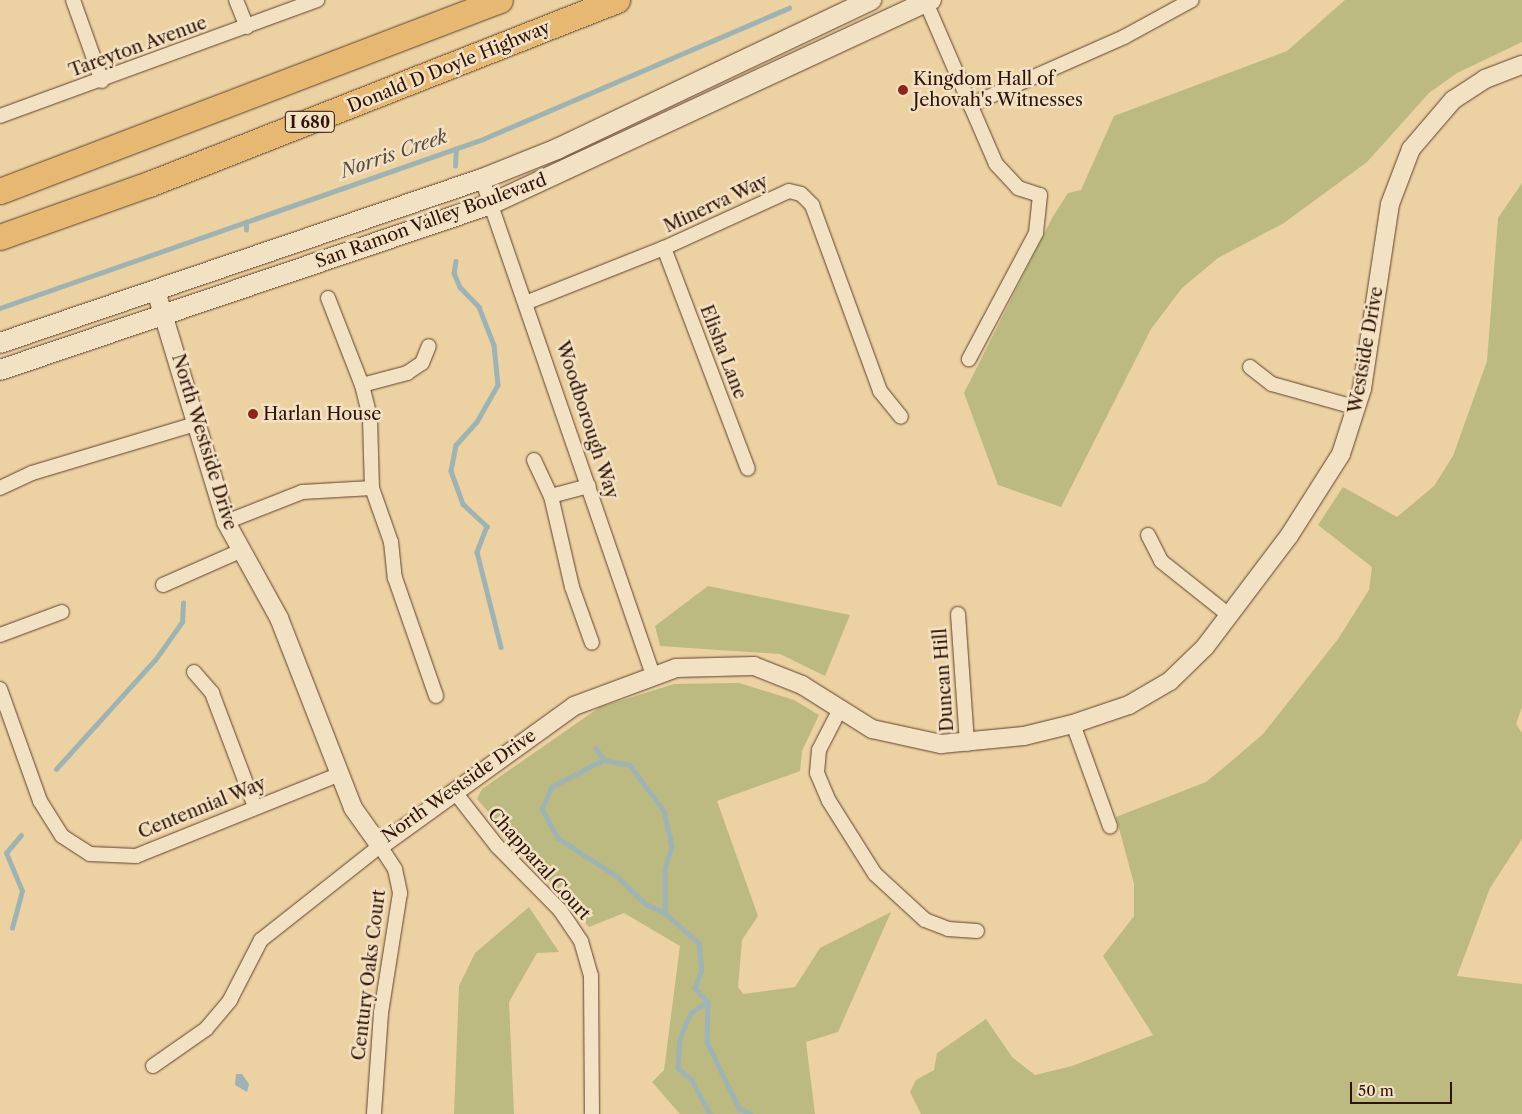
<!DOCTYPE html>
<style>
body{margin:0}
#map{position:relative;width:1522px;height:1114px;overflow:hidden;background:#ecd1a2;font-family:"Libre Caslon Text",serif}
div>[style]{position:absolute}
.green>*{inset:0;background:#bdba81}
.water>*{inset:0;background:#9fb4b2}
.stream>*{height:4.5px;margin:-2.25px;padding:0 2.25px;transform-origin:2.25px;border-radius:2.25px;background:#9fb4b2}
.roads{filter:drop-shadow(0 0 1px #5e422e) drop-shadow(0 0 1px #5e422e)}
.minor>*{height:14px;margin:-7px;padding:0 7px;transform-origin:7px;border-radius:7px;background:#f3e1c3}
.tertiary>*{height:18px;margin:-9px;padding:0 9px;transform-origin:9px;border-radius:9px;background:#f3e1c3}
.secondary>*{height:20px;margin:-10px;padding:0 10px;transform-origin:10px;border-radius:10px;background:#f3e1c3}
.motorway>*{height:25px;margin:-12.5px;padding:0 12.5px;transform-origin:12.5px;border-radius:12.5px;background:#e6b871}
.dots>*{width:14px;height:14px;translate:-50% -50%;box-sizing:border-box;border:2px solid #f3e1c3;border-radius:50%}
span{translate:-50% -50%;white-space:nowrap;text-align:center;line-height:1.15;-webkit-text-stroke:5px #f3e1c3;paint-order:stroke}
.shield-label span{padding:1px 4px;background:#f3e1c3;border:1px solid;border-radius:4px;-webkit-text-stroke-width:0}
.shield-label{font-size:16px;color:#2f1308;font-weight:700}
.street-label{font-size:18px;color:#2f1308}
.poi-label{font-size:18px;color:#2f1308}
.left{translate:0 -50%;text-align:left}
.water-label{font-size:19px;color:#564b44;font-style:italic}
.scale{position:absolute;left:1350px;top:1082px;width:102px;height:22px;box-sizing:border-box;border:2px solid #2f1308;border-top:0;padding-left:6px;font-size:15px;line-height:18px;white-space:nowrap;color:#2f1308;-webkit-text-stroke:4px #f3e1c3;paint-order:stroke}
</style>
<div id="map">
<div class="green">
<div style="clip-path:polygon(1345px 0,1522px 0,1522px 42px,1457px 73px,1429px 93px,1367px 162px,1284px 223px,1218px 258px,1182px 288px,1151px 329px,1061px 507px,998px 485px,964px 393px,1052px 218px,1068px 193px,1081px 190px,1114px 116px,1287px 51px)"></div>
<div style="clip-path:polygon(1522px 183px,1522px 707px,1516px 724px,1522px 733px,1522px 839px,1490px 888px,1457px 976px,1522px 984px,1522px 1114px,921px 1114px,910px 1092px,916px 1080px,934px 1070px,937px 1053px,986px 1019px,1012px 1057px,1035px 1075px,1072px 1066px,1153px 1035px,1103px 956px,1134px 916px,1134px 884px,1116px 817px,1206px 782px,1234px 759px,1263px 734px,1338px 639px,1369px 590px,1372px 567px,1318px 525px,1343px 487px,1397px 517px,1434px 486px,1453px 456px,1487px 361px,1498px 218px)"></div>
<div style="clip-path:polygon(708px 586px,850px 615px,825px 676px,780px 654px,660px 646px,655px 626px)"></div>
<div style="clip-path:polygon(739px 683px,794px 700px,819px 715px,802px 751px,800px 771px,717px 801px,758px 916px,742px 940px,738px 987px,743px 994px,795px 987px,820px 948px,891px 912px,838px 1032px,806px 1042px,815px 1114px,680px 1114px,652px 1082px,664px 1070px,680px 946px,624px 913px,589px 927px,477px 799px,482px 789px,600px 707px,674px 684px)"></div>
<div style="clip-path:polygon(529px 907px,559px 952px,537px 953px,509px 1002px,514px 1114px,454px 1114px,459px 986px,475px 953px)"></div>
</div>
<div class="water">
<div style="clip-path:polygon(236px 1074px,242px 1074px,249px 1084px,247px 1092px,235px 1085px)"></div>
</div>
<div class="stream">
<div style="left:455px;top:166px;width:17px;rotate:-87deg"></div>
<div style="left:246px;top:230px;width:8px;rotate:-90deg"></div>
<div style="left:456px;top:261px;width:12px;rotate:99deg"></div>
<div style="left:454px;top:273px;width:15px;rotate:67deg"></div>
<div style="left:460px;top:287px;width:28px;rotate:46deg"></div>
<div style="left:479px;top:307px;width:41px;rotate:68.5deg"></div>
<div style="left:494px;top:345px;width:40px;rotate:84.3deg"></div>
<div style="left:498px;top:385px;width:43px;rotate:119.6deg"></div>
<div style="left:477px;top:422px;width:31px;rotate:132deg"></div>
<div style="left:456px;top:445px;width:26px;rotate:101deg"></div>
<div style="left:451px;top:471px;width:35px;rotate:70deg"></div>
<div style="left:463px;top:504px;width:33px;rotate:43deg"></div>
<div style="left:487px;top:526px;width:28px;rotate:111deg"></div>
<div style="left:477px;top:552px;width:98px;rotate:75.8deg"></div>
<div style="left:0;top:308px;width:512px;rotate:-19.28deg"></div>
<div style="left:483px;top:139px;width:333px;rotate:-23.2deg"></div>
<div style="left:596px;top:748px;width:14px;rotate:56deg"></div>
<div style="left:604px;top:760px;width:26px;rotate:11deg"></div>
<div style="left:630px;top:765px;width:57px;rotate:53.5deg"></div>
<div style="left:664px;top:811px;width:37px;rotate:77deg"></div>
<div style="left:672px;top:847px;width:22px;rotate:108deg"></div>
<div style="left:665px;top:868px;width:45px;rotate:90deg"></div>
<div style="left:665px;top:913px;width:45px;rotate:41.4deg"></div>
<div style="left:699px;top:943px;width:27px;rotate:84deg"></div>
<div style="left:702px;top:970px;width:19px;rotate:111deg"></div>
<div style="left:695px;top:988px;width:19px;rotate:47deg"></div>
<div style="left:708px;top:1002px;width:40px;rotate:91.4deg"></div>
<div style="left:707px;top:1042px;width:73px;rotate:64.1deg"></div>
<div style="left:739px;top:1108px;width:13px;rotate:27deg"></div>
<div style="left:604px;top:760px;width:59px;rotate:152.6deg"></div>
<div style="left:552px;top:787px;width:24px;rotate:114deg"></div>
<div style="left:542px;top:809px;width:33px;rotate:61deg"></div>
<div style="left:558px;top:838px;width:72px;rotate:33deg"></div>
<div style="left:618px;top:877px;width:39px;rotate:44deg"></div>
<div style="left:646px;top:904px;width:21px;rotate:25deg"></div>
<div style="left:56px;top:769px;width:147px;rotate:-47.8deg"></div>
<div style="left:155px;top:660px;width:47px;rotate:-54.6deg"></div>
<div style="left:182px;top:622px;width:19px;rotate:-87deg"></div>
<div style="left:12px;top:928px;width:38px;rotate:-75deg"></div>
<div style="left:22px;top:891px;width:41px;rotate:-112.8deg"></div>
<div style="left:6px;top:853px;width:23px;rotate:-50deg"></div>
<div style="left:708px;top:1002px;width:20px;rotate:147deg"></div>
<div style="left:691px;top:1013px;width:28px;rotate:113deg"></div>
<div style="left:680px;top:1039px;width:29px;rotate:94deg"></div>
<div style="left:678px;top:1068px;width:18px;rotate:41deg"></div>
<div style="left:692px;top:1080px;width:38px;rotate:62deg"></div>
</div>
<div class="roads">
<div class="minor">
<div style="left:73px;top:0;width:86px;rotate:70.3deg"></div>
<div style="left:236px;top:0;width:29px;rotate:68deg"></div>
<div style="left:925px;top:0;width:179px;rotate:66.6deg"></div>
<div style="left:996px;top:164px;width:33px;rotate:47deg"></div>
<div style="left:1018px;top:188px;width:23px;rotate:18deg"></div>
<div style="left:1040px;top:195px;width:38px;rotate:96deg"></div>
<div style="left:1036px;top:233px;width:143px;rotate:118deg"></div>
<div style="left:970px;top:105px;width:168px;rotate:-23.8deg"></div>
<div style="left:1124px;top:37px;width:77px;rotate:-28.6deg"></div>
<div style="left:0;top:116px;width:338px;rotate:-20.1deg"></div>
<div style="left:482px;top:179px;width:525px;rotate:70.98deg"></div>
<div style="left:664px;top:248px;width:236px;rotate:69.2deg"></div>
<div style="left:328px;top:298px;width:93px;rotate:68.7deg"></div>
<div style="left:362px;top:385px;width:34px;rotate:76deg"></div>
<div style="left:370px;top:418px;width:70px;rotate:88.4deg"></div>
<div style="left:372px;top:488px;width:57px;rotate:70.6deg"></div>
<div style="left:391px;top:542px;width:36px;rotate:84deg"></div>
<div style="left:395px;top:578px;width:125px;rotate:70.8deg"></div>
<div style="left:528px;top:302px;width:146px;rotate:-21.7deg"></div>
<div style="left:664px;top:248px;width:137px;rotate:-24.5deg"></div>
<div style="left:789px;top:191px;width:12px;rotate:14deg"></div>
<div style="left:801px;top:194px;width:16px;rotate:45deg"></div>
<div style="left:812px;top:205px;width:198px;rotate:69.9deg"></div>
<div style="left:880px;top:391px;width:33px;rotate:51deg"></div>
<div style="left:1250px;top:367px;width:28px;rotate:38deg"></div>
<div style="left:1272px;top:384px;width:89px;rotate:15.6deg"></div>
<div style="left:362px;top:385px;width:47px;rotate:-14.9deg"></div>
<div style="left:407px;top:373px;width:18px;rotate:-34deg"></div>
<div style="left:422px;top:363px;width:18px;rotate:-68deg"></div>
<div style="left:534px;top:460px;width:40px;rotate:65deg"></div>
<div style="left:551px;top:496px;width:93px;rotate:77deg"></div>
<div style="left:572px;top:587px;width:59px;rotate:70.3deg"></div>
<div style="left:0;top:488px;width:35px;rotate:-25deg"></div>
<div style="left:32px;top:473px;width:174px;rotate:-16.7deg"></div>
<div style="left:551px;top:496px;width:39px;rotate:-15deg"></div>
<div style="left:226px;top:522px;width:82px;rotate:-21.5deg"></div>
<div style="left:302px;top:492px;width:70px;rotate:-3.3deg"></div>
<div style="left:1148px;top:535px;width:29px;rotate:63deg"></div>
<div style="left:1161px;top:561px;width:87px;rotate:38.5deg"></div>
<div style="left:163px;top:585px;width:84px;rotate:-23.8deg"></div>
<div style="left:958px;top:614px;width:130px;rotate:86deg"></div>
<div style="left:0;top:635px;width:66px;rotate:-20.4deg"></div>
<div style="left:194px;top:672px;width:28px;rotate:49deg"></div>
<div style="left:212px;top:693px;width:122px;rotate:69.3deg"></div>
<div style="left:0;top:689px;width:119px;rotate:70.3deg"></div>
<div style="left:40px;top:801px;width:41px;rotate:57.8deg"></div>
<div style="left:62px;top:836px;width:33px;rotate:33deg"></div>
<div style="left:90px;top:854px;width:46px;rotate:2.5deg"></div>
<div style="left:136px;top:856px;width:218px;rotate:-21.9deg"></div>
<div style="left:839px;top:711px;width:44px;rotate:117.1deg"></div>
<div style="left:819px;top:750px;width:23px;rotate:95deg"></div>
<div style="left:817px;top:773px;width:30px;rotate:67deg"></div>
<div style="left:829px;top:801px;width:86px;rotate:57.8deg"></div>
<div style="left:875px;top:874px;width:68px;rotate:42.6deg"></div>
<div style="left:925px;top:920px;width:25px;rotate:21deg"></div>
<div style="left:948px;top:929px;width:29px;rotate:4deg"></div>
<div style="left:1073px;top:724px;width:109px;rotate:70.1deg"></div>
<div style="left:454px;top:791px;width:70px;rotate:52deg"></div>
<div style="left:497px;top:846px;width:90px;rotate:45.5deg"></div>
<div style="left:560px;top:910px;width:37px;rotate:56deg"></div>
<div style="left:581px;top:941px;width:36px;rotate:74deg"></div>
<div style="left:591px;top:976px;width:138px;rotate:89.6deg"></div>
<div style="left:153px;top:1066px;width:65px;rotate:-34.9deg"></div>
<div style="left:206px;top:1029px;width:38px;rotate:-50deg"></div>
<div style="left:230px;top:1000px;width:68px;rotate:-62.7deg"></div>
<div style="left:261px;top:940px;width:152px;rotate:-38.3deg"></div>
<div style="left:380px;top:846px;width:27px;rotate:57deg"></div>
<div style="left:395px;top:869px;width:25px;rotate:78deg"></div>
<div style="left:400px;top:893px;width:121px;rotate:99deg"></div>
<div style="left:381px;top:1013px;width:101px;rotate:94deg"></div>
</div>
<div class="tertiary">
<div style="left:156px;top:291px;width:241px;rotate:73.1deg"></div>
<div style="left:226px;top:522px;width:110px;rotate:61.1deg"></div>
<div style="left:279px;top:618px;width:204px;rotate:68.7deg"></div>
<div style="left:353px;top:808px;width:47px;rotate:54.6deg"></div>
<div style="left:380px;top:846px;width:239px;rotate:-35.8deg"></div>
<div style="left:574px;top:706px;width:109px;rotate:-20.4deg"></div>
<div style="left:676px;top:668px;width:78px;rotate:-1.5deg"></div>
<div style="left:754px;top:666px;width:52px;rotate:21.6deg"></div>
<div style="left:802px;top:685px;width:83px;rotate:32.2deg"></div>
<div style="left:872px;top:729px;width:71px;rotate:12.3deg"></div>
<div style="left:941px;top:744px;width:83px;rotate:-5.5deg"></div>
<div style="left:1024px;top:736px;width:50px;rotate:-13.8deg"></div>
<div style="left:1073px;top:724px;width:59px;rotate:-18.7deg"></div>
<div style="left:1129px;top:705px;width:48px;rotate:-30.3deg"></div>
<div style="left:1170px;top:681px;width:49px;rotate:-44.2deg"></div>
<div style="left:1205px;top:647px;width:139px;rotate:-52.9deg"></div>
<div style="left:1289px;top:536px;width:97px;rotate:-57.6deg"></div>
<div style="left:1341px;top:454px;width:68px;rotate:-72.1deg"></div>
<div style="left:1362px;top:389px;width:187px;rotate:-81.4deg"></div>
<div style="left:1390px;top:204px;width:59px;rotate:-69.1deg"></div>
<div style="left:1411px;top:149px;width:65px;rotate:-49.4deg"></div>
<div style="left:1453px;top:100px;width:38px;rotate:-33deg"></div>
<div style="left:1485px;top:79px;width:40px;rotate:-21deg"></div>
</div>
<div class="secondary">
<div style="left:0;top:343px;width:509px;rotate:-18.79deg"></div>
<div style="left:482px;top:179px;width:81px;rotate:-21.8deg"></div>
<div style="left:557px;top:149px;width:348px;rotate:-25.4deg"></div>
<div style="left:0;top:370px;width:518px;rotate:-18.68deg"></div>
<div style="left:491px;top:204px;width:485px;rotate:-24.9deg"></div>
</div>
<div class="motorway">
<div style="left:0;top:191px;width:535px;rotate:-20.91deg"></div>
<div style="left:0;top:237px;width:158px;rotate:-19.6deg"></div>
<div style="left:149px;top:184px;width:503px;rotate:-21.46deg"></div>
</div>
</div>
<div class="dots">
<div style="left:903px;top:90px;background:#8f2418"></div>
<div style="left:253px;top:414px;background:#8f2418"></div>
</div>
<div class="shield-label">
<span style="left:310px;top:122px">I 680</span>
</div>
<div class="street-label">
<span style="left:138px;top:47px;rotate:-20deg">Tareyton Avenue</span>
<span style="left:449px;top:67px;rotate:-22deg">Donald D Doyle Highway</span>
<span style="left:716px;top:204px;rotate:-25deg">Minerva Way</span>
<span style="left:431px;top:221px;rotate:-20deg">San Ramon Valley Boulevard</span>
<span style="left:1366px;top:350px;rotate:-80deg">Westside Drive</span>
<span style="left:723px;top:352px;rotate:69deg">Elisha Lane</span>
<span style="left:587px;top:420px;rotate:72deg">Woodborough Way</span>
<span style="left:204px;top:442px;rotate:73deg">North Westside Drive</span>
<span style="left:944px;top:680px;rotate:-94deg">Duncan Hill</span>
<span style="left:459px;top:786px;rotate:-35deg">North Westside Drive</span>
<span style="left:202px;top:808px;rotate:-22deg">Centennial Way</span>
<span style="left:539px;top:864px;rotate:48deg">Chapparal Court</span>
<span style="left:369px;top:975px;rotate:-83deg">Century Oaks Court</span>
</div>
<div class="poi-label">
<span class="left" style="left:913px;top:90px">Kingdom Hall of<br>Jehovah's Witnesses</span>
<span class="left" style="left:263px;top:414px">Harlan House</span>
</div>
<div class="water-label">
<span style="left:394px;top:154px;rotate:-19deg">Norris Creek</span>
</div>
<div class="scale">50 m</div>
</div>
